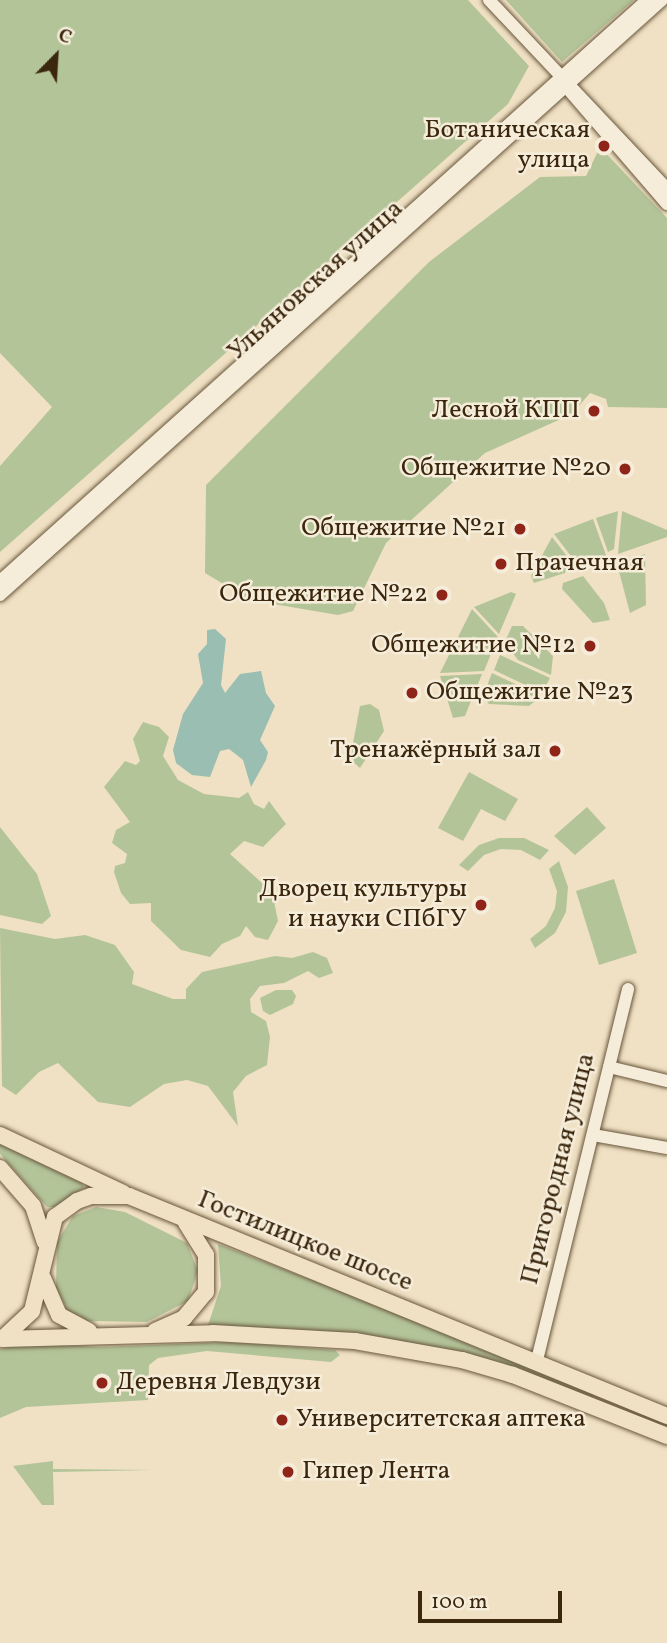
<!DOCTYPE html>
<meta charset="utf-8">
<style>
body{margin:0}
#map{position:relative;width:667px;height:1643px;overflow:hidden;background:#f0e1c4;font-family:Vollkorn,serif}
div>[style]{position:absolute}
.green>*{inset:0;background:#b4c499}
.water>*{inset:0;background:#9abeb2}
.roads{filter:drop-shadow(0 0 2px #68563b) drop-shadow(0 0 2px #68563b)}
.minor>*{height:12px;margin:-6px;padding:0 6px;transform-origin:6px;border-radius:6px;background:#f5ecd9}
.major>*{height:16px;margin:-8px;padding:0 8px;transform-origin:8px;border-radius:8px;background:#f0e1c4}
.dots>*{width:19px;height:19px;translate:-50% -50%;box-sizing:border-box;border:4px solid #f5ecd9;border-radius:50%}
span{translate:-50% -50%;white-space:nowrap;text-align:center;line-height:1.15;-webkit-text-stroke:5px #f5ecd9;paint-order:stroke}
.poi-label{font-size:26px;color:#3b270d}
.right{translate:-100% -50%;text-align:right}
.left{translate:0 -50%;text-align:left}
.street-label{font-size:26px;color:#3b270d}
.north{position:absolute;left:21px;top:21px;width:70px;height:70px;-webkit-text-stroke:5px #f5ecd9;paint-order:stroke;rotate:24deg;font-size:19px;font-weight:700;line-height:28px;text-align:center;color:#3b270d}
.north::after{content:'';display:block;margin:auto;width:24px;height:32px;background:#3b270d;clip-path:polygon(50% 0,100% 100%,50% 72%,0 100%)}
.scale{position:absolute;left:418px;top:1591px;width:144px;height:32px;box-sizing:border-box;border:4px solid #3b270d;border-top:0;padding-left:9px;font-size:21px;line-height:24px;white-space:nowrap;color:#3b270d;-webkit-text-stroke:5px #f5ecd9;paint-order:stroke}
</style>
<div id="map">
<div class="green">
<div style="clip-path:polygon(0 0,468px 0,529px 66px,508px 104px,0 552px,0 466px,52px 407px,0 353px)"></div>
<div style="clip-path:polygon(506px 0,634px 0,562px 62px)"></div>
<div style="clip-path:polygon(600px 147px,667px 218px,667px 408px,608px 407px,606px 399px,590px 393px,572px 414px,485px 453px,386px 543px,353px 611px,338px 615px,250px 600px,205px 573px,206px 485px,429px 262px,540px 177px,586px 176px)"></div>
<div style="clip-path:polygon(618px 511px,614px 549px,608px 552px,596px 518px)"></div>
<div style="clip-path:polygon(622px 511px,667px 530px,667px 537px,618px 554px)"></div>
<div style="clip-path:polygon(593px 519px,607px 558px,580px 568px,554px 534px)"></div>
<div style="clip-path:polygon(552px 537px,577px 569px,534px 583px,531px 576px)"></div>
<div style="clip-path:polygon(645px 554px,646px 605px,630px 613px,617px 564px)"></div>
<div style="clip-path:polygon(583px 576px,604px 603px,610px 620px,593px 623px,562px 589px,563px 583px)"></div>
<div style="clip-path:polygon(511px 592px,516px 594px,499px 634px,474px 607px)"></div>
<div style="clip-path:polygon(472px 609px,498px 637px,484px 671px,440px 673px)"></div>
<div style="clip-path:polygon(512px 626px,523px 626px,553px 656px,551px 675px,518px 660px,505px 642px)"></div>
<div style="clip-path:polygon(500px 655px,550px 678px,542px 693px,494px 670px)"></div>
<div style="clip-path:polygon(492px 673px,541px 696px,540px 697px,529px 706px,489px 704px,483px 696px)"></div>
<div style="clip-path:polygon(482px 674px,465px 716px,453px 718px,440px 676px)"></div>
<div style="clip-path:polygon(370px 704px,379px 710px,384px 731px,360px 768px,350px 759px,360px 706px)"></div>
<div style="clip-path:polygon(143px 722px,159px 727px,169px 737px,163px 756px,178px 780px,204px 794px,239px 798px,248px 792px,254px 804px,264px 809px,269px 801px,286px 824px,263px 847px,244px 841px,230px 854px,272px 892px,278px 921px,268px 940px,255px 937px,246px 926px,240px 936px,222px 944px,210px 957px,181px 950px,151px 921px,151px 903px,130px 904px,121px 893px,114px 872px,115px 866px,125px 863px,127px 854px,112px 843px,116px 830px,130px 822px,104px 787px,125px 761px,136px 765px,140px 761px,133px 739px)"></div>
<div style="clip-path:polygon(469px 772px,518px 799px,505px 821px,481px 809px,463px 841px,438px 828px)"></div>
<div style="clip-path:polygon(587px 807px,606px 828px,575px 855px,554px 836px)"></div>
<div style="clip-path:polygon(0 827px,37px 874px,51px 916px,42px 924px,0 915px)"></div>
<div style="clip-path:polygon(499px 838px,524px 838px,549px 850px,540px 860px,521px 850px,501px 849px,484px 855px,468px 871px,459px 865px,479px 845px)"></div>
<div style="clip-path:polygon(559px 861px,568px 887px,566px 912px,555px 933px,535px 948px,530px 939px,546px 926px,555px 908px,557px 891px,549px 869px)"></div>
<div style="clip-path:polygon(614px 879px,637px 953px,599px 965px,576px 891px)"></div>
<div style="clip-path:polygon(0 928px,55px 939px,85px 935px,115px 945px,134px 972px,132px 984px,173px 999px,186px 999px,186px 989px,202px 972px,275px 956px,292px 958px,313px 952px,327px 958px,333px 973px,319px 978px,308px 971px,284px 983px,260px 986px,250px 999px,251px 1012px,266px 1021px,270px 1037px,267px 1065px,246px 1076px,233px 1092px,238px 1126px,208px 1086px,187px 1080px,164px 1084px,130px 1107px,98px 1102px,58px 1063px,39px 1072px,16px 1095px,2px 1086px)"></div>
<div style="clip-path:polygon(276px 990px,292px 990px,296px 996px,293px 1004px,270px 1015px,263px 1011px,260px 998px)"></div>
<div style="clip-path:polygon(0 1143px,81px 1180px,84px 1188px,54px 1207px,47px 1207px,0 1154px)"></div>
<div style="clip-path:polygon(96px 1207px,125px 1212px,187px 1243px,198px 1271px,188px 1301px,147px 1322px,88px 1321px,68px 1311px,56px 1288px,57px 1242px,73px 1216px)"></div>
<div style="clip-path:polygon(218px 1244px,534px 1365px,596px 1390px,592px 1397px,555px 1383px,281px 1331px,208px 1325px,221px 1286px)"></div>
<div style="clip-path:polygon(230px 1342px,335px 1350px,340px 1355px,331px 1362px,207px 1351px,158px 1358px,149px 1365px,148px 1400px,26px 1407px,0 1418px,0 1349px,29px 1343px,99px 1347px)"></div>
<div style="clip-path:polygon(53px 1461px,53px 1469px,153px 1470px,53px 1472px,54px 1505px,42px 1505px,13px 1466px)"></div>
</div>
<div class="water">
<div style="clip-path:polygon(215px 629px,226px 639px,221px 685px,225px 693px,240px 674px,261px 671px,266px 693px,275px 706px,260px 740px,268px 752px,266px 760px,251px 787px,243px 760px,229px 749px,220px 751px,210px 777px,192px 775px,176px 763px,173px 750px,183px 714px,203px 683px,198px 654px,207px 644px,207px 630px)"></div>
</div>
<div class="roads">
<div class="minor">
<div style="left:489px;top:0;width:260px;rotate:46.7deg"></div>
<div style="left:562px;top:82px;width:161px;rotate:49.3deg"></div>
<div style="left:0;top:581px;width:870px;rotate:-41.92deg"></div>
<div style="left:0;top:595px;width:890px;rotate:-41.95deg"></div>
<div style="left:609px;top:1067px;width:60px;rotate:13.6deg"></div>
<div style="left:593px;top:1135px;width:75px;rotate:10deg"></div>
<div style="left:537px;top:1360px;width:382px;rotate:-76.2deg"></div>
</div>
<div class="major">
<div style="left:0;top:1135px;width:136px;rotate:25.2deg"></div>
<div style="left:0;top:1168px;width:50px;rotate:49deg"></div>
<div style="left:33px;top:1206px;width:38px;rotate:72deg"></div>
<div style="left:43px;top:1278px;width:40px;rotate:66.6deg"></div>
<div style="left:59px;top:1315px;width:34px;rotate:28deg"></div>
<div style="left:155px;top:1331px;width:32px;rotate:-24deg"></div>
<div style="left:184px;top:1318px;width:34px;rotate:-50deg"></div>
<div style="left:206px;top:1292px;width:37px;rotate:-90deg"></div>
<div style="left:206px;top:1255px;width:38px;rotate:-122deg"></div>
<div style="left:2px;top:1339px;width:41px;rotate:-43deg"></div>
<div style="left:32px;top:1311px;width:97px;rotate:-76.3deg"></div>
<div style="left:55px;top:1217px;width:27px;rotate:-36deg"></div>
<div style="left:77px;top:1201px;width:15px;rotate:-20deg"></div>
<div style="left:91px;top:1196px;width:38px"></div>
<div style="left:129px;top:1196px;width:581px;rotate:22.24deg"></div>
<div style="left:3px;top:1339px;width:210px;rotate:-1.6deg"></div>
<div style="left:213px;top:1333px;width:142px;rotate:3.2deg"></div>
<div style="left:355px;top:1341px;width:109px;rotate:10.1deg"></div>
<div style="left:462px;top:1360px;width:53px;rotate:16.4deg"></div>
<div style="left:513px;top:1375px;width:166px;rotate:21.6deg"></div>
</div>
</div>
<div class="dots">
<div style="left:604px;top:146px;background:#8f2418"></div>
<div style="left:594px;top:411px;background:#8f2418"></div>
<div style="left:625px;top:469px;background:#8f2418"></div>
<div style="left:520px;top:529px;background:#8f2418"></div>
<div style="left:501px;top:564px;background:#8f2418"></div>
<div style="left:442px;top:595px;background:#8f2418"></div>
<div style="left:590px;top:646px;background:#8f2418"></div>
<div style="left:412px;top:693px;background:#8f2418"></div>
<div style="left:555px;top:751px;background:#8f2418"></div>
<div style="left:481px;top:905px;background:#8f2418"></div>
<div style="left:102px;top:1383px;background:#8f2418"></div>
<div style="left:282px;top:1420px;background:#8f2418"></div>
<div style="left:288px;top:1472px;background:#8f2418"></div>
</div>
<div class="poi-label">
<span class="right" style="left:590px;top:146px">Ботаническая<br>улица</span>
<span class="right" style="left:580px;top:411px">Лесной КПП</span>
<span class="right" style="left:611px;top:469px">Общежитие №20</span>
<span class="right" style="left:506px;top:529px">Общежитие №21</span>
<span class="left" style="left:515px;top:564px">Прачечная</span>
<span class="right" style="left:428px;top:595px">Общежитие №22</span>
<span class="right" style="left:576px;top:646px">Общежитие №12</span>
<span class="left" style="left:426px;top:693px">Общежитие №23</span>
<span class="right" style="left:541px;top:751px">Тренажёрный зал</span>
<span class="right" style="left:467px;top:905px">Дворец культуры<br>и науки СПбГУ</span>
<span class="left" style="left:116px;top:1383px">Деревня Левдузи</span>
<span class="left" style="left:296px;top:1420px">Университетская аптека</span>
<span class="left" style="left:302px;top:1472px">Гипер Лента</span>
</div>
<div class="street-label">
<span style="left:316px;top:281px;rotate:-42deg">Ульяновская улица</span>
<span style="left:559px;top:1169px;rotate:-76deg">Пригородная улица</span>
<span style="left:305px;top:1242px;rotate:22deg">Гостилицкое шоссе</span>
</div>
<div class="north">С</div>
<div class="scale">100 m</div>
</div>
